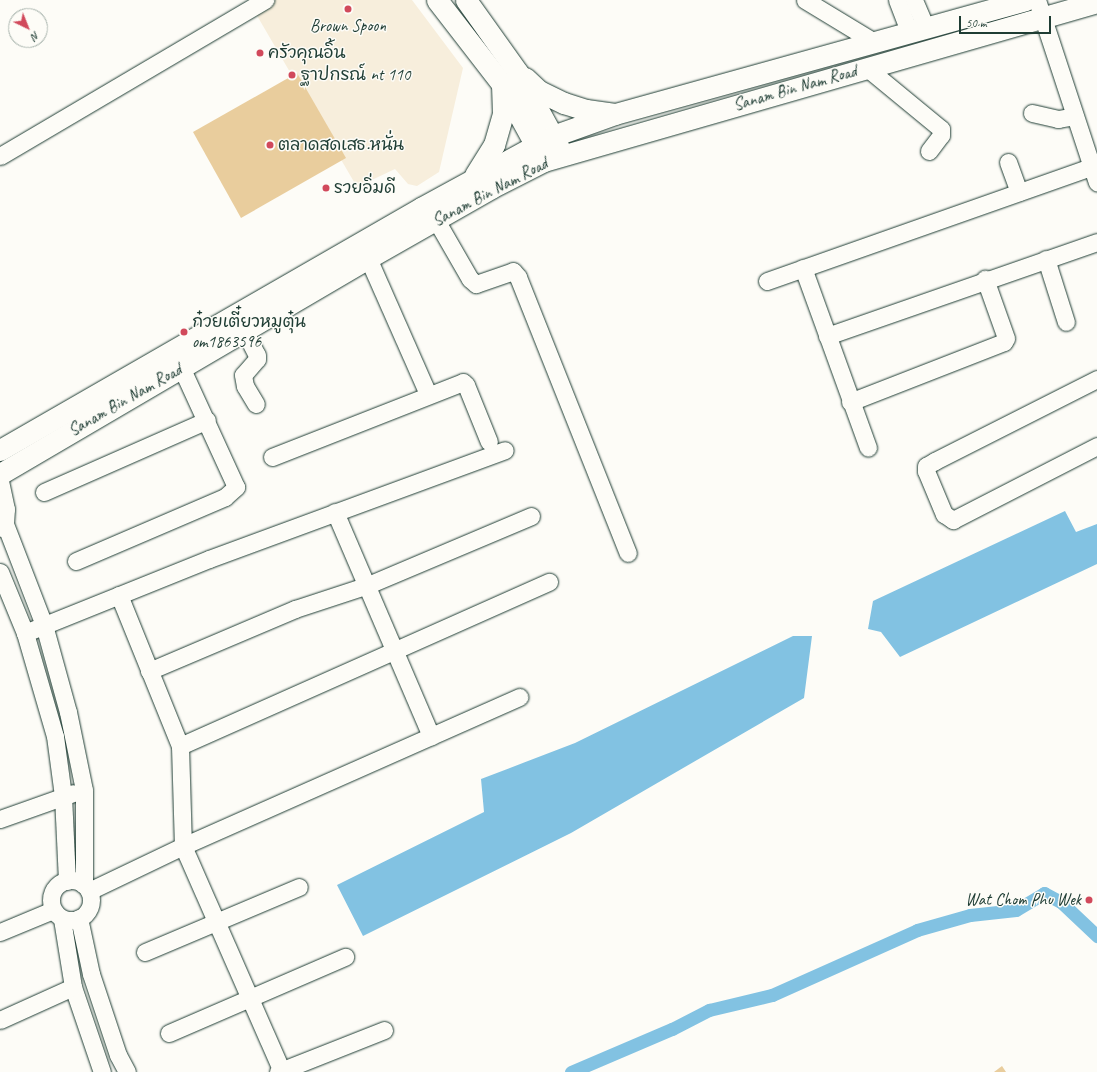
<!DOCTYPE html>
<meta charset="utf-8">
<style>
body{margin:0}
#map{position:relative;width:1097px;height:1072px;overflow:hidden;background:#fdfcf7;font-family:Caveat,"Playpen Sans Thai",sans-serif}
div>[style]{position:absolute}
.built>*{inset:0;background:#f7eedc}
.water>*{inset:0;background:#82c2e2}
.canal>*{height:13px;margin:-6.5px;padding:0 6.5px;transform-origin:6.5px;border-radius:6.5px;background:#82c2e2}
.building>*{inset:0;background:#e9cd9d}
.roads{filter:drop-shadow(0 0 1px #1f3d34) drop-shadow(0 0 1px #1f3d34)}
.minor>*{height:17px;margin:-8.5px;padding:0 8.5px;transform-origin:8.5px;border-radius:8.5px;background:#fdfcf7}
.minor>.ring{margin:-8.5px;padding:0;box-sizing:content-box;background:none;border:17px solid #fdfcf7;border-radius:50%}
.major>*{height:21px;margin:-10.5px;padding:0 10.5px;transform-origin:10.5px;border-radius:10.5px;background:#fdfcf7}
.dots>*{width:11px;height:11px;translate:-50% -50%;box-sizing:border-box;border:2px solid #fdfcf7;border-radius:50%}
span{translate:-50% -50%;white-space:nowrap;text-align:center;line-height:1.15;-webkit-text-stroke:3px #fdfcf7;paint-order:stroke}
.poi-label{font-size:17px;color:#1f3d34}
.left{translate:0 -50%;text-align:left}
.right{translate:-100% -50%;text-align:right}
.street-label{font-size:17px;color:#1f3d34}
.north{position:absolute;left:8px;top:8px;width:40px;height:40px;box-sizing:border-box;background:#fdfcf7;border:1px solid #a4b0a9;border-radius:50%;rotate:137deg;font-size:11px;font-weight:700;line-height:16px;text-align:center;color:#1f3d34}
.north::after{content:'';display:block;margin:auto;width:14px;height:18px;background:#d1495b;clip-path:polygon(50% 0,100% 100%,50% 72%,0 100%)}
.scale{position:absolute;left:959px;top:16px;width:92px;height:18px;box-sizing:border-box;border:2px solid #1f3d34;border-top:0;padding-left:5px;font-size:12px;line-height:14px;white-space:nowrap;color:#1f3d34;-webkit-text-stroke:3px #fdfcf7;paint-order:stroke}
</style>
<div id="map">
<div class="built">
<div style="clip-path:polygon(265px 0,412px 0,463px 68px,439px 172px,417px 186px,408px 184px,395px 169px,357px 187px,252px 7px)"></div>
</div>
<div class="water">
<div style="clip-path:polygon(1065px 511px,1076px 532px,1097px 524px,1097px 564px,900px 657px,881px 632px,868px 629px,873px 601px)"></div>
<div style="clip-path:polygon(793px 636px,812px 636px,804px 698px,571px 833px,363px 936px,337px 885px,484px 812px,481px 779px,575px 743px)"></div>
</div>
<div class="canal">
<div style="left:571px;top:1072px;width:110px;rotate:-23.1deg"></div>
<div style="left:672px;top:1029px;width:42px;rotate:-27.2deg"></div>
<div style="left:709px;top:1010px;width:65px;rotate:-13.4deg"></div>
<div style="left:772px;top:995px;width:159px;rotate:-24.1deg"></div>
<div style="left:917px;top:930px;width:55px;rotate:-15.8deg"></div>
<div style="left:970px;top:915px;width:46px;rotate:-6.2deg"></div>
<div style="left:1016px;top:910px;width:33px;rotate:-31deg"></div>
<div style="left:1044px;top:893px;width:19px;rotate:28deg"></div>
<div style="left:1061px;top:902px;width:50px;rotate:43.4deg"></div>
</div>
<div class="building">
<div style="clip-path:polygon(297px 73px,346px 158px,241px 218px,193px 132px)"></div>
<div style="clip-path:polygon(1002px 1066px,1006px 1072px,994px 1072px)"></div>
</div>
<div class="roads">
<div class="minor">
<div style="left:805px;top:0;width:81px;rotate:31.3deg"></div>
<div style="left:897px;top:0;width:34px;rotate:69deg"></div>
<div style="left:914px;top:0;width:30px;rotate:67deg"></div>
<div style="left:1037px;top:0;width:192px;rotate:71.8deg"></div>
<div style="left:867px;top:68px;width:96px;rotate:39.5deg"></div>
<div style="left:941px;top:129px;width:6px;rotate:90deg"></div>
<div style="left:941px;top:135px;width:20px;rotate:127deg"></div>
<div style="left:1032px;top:113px;width:27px;rotate:13deg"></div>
<div style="left:1058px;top:119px;width:17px;rotate:-10deg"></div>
<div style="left:0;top:156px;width:308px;rotate:-30.5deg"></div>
<div style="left:1008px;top:162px;width:32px;rotate:70deg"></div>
<div style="left:436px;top:220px;width:68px;rotate:60deg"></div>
<div style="left:470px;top:279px;width:8px;rotate:40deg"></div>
<div style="left:476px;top:284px;width:39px;rotate:-19deg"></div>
<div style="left:513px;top:271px;width:8px;rotate:50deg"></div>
<div style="left:518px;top:277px;width:297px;rotate:68.3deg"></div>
<div style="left:368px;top:258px;width:149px;rotate:66.2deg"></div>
<div style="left:1046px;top:259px;width:66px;rotate:72.4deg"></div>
<div style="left:803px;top:268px;width:191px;rotate:70.1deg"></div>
<div style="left:767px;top:281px;width:350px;rotate:-19.4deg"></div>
<div style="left:244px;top:330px;width:28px;rotate:63deg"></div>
<div style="left:257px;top:355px;width:4px;rotate:90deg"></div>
<div style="left:257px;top:359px;width:21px;rotate:131deg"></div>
<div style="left:243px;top:375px;width:11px;rotate:80deg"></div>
<div style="left:245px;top:386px;width:21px;rotate:59deg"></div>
<div style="left:827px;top:336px;width:286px;rotate:-19.2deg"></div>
<div style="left:1097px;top:379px;width:182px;rotate:153.2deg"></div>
<div style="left:935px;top:461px;width:10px;rotate:151deg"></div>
<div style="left:926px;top:466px;width:5px;rotate:90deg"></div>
<div style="left:926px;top:471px;width:47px;rotate:67.3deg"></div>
<div style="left:944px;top:514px;width:11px;rotate:34deg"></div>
<div style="left:953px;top:520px;width:162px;rotate:-27.2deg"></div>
<div style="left:850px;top:402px;width:165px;rotate:-21.3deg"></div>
<div style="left:1004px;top:342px;width:4px;rotate:-63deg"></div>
<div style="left:1006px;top:338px;width:63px;rotate:-109.6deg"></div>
<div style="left:272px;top:457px;width:205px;rotate:-21.4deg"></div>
<div style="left:463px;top:382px;width:4px;rotate:45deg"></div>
<div style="left:466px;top:385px;width:61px;rotate:68deg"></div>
<div style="left:0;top:481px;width:29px;rotate:78deg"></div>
<div style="left:6px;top:509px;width:15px;rotate:94deg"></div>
<div style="left:5px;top:524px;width:6px;rotate:141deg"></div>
<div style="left:44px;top:492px;width:178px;rotate:-23.8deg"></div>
<div style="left:335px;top:512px;width:244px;rotate:66.8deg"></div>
<div style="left:5px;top:524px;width:108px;rotate:68.9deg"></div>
<div style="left:44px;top:625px;width:90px;rotate:74.6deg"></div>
<div style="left:68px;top:712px;width:80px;rotate:78.4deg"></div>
<div style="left:84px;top:790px;width:95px;rotate:90deg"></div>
<div style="left:76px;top:561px;width:162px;rotate:-23.2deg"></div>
<div style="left:225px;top:497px;width:15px;rotate:-42deg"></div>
<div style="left:236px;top:487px;width:132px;rotate:-114.6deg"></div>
<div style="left:0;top:572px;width:66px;rotate:67.7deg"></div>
<div style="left:25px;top:633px;width:107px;rotate:73.8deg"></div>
<div style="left:55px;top:736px;width:61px;rotate:82.4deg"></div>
<div style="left:63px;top:796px;width:85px;rotate:87.3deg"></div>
<div style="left:119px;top:595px;width:163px;rotate:68deg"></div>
<div style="left:180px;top:746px;width:100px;rotate:88.3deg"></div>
<div style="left:183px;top:846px;width:247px;rotate:66.3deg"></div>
<div style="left:25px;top:633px;width:198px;rotate:-21.9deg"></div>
<div style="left:209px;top:559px;width:315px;rotate:-20.2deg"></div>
<div style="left:149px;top:671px;width:159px;rotate:-23deg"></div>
<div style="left:295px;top:609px;width:77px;rotate:-18.2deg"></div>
<div style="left:368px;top:585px;width:177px;rotate:-22.9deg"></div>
<div style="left:180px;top:746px;width:404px;rotate:-24deg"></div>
<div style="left:0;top:819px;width:77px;rotate:-19.6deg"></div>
<div class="ring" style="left:51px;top:880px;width:23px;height:23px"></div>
<div style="left:89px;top:891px;width:104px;rotate:-25.6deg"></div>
<div style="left:183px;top:846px;width:368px;rotate:-23.9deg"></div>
<div style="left:79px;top:918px;width:57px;rotate:77.9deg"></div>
<div style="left:91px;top:974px;width:85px;rotate:71.6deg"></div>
<div style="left:118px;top:1055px;width:19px;rotate:62deg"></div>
<div style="left:62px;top:919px;width:69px;rotate:80.8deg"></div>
<div style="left:73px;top:987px;width:90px;rotate:71.2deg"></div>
<div style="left:0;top:932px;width:57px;rotate:-22.5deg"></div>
<div style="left:145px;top:952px;width:167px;rotate:-22.9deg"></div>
<div style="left:0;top:1020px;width:80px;rotate:-24.3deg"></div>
<div style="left:169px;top:1033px;width:192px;rotate:-23.4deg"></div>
<div style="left:278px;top:1072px;width:114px;rotate:-21.6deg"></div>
</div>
<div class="major">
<div style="left:437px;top:0;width:106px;rotate:52.3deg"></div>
<div style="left:502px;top:84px;width:83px;rotate:61.3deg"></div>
<div style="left:466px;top:0;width:90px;rotate:54.5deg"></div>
<div style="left:518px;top:73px;width:85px;rotate:61.3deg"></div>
<div style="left:525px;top:78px;width:19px;rotate:43deg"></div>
<div style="left:539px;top:91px;width:28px;rotate:26deg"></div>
<div style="left:564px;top:103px;width:23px;rotate:18deg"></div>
<div style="left:586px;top:110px;width:27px;rotate:8deg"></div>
<div style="left:475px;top:175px;width:36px;rotate:-58deg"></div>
<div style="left:494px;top:145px;width:33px;rotate:-74deg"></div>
<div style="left:503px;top:113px;width:26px;rotate:-92deg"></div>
<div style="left:0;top:450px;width:486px;rotate:-29.9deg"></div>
<div style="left:421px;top:208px;width:150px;rotate:-28.6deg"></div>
<div style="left:553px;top:136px;width:66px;rotate:-19.5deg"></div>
<div style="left:615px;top:114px;width:426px;rotate:-15.5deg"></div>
<div style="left:0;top:474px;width:427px;rotate:-30.4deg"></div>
<div style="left:368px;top:258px;width:142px;rotate:-29.6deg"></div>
<div style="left:491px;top:188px;width:59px;rotate:-27deg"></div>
<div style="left:544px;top:161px;width:575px;rotate:-16.04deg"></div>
</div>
</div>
<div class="dots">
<div style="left:348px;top:9px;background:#d1495b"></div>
<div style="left:260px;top:53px;background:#d1495b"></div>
<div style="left:292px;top:75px;background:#d1495b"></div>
<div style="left:270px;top:145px;background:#d1495b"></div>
<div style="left:326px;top:188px;background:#d1495b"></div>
<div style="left:184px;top:332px;background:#d1495b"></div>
<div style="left:1089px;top:900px;background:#d1495b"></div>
</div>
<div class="poi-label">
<span style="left:348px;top:26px">Brown Spoon</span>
<span class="left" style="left:268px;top:53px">ครัวคุณอิ้น</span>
<span class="left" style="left:300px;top:75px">ฐาปกรณ์ nt 110</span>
<span class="left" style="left:278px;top:145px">ตลาดสดเสธ.หนั่น</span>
<span class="left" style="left:334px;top:188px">รวยอิ่มดี</span>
<span class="left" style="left:192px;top:332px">ก๋วยเตี๋ยวหมูตุ๋น<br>om1863596</span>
<span class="right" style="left:1081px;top:900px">Wat Chom Phu Wek</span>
</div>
<div class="street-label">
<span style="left:795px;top:88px;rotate:-16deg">Sanam Bin Nam Road</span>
<span style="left:490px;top:192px;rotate:-28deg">Sanam Bin Nam Road</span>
<span style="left:125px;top:400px;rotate:-30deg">Sanam Bin Nam Road</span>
</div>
<div class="north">N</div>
<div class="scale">50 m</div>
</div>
